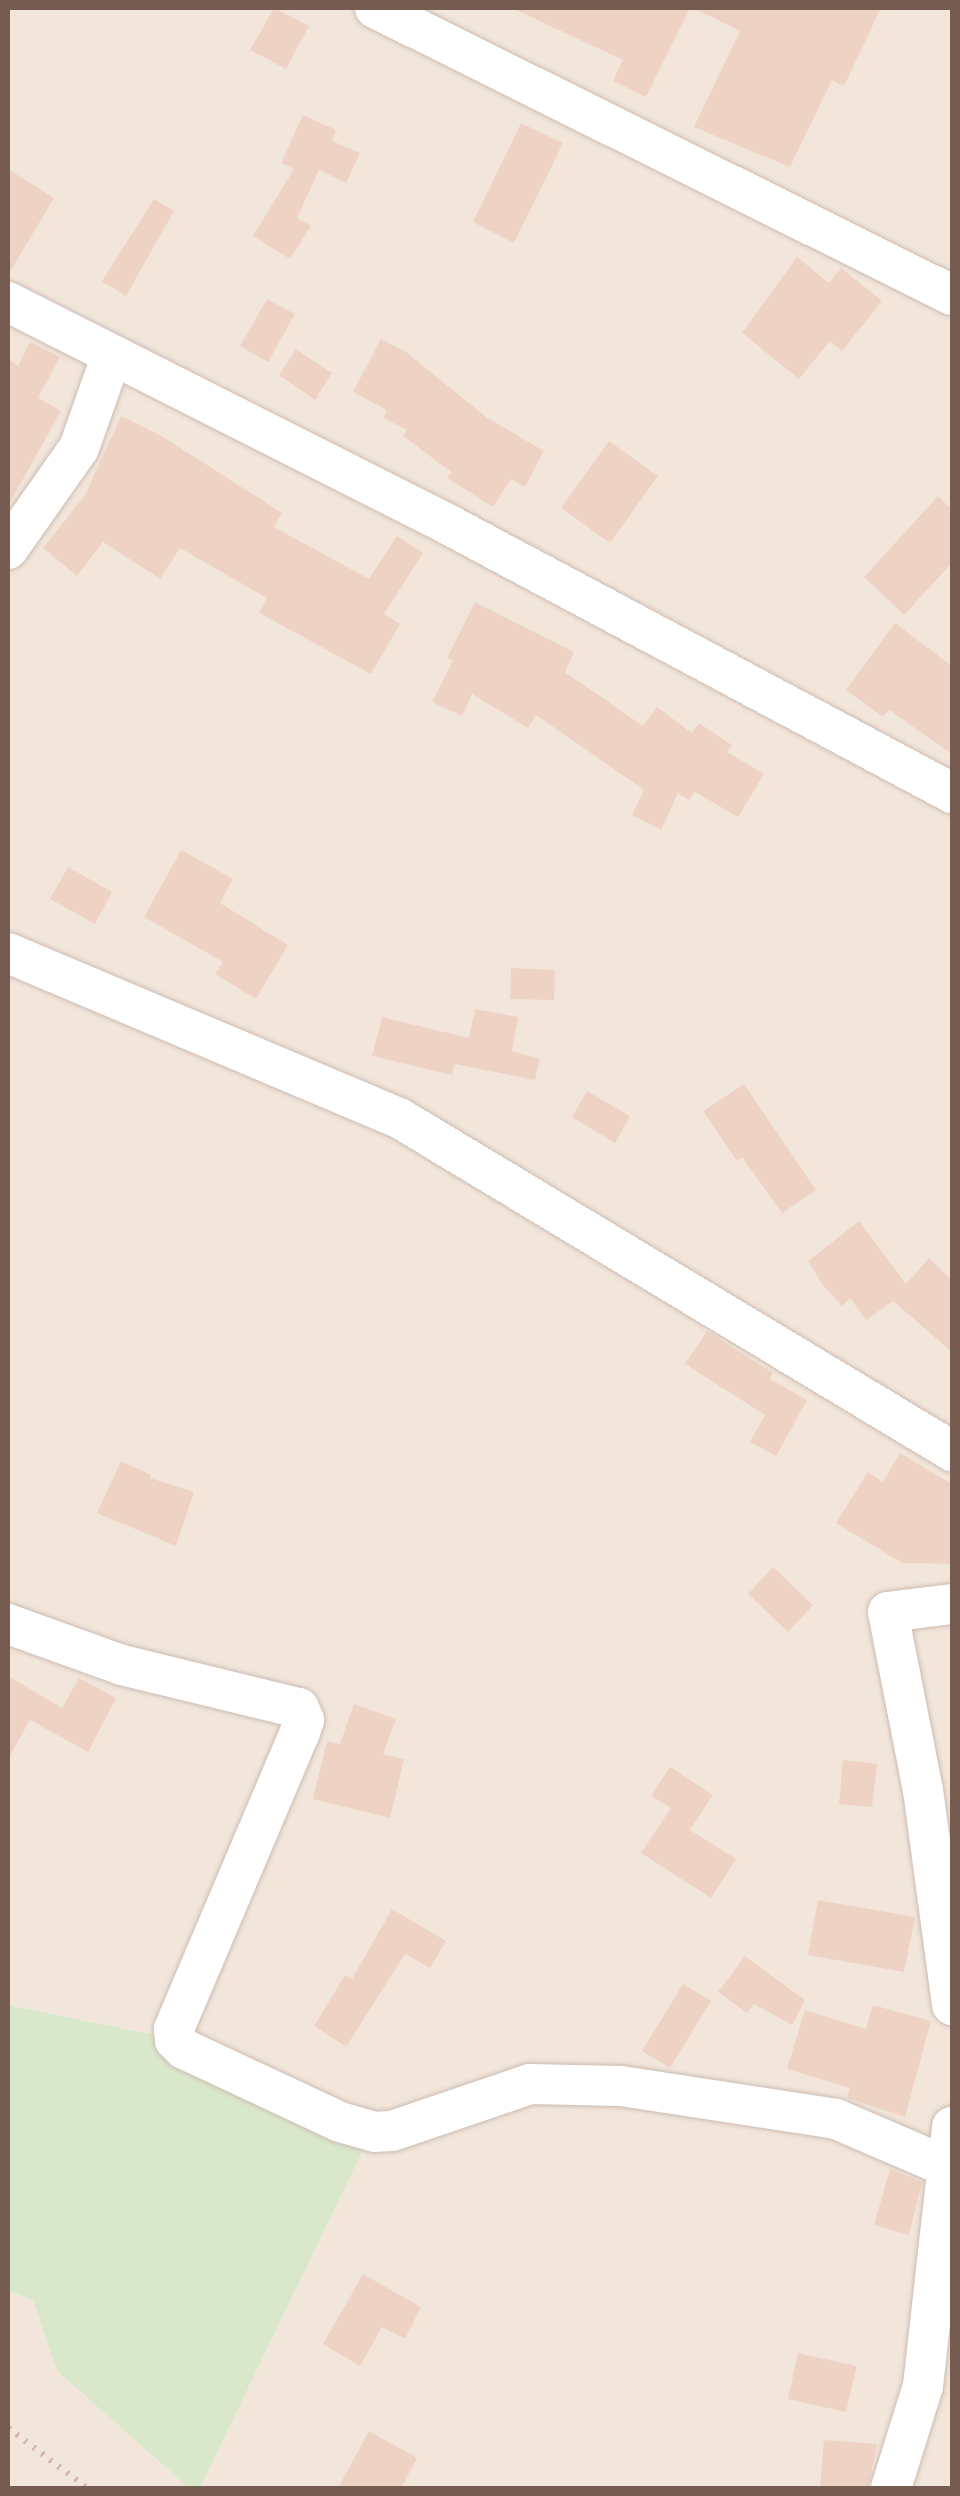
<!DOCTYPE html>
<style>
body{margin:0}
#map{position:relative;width:960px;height:2496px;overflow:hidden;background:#fbf4ec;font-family:Commissioner,sans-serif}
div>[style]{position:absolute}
.residential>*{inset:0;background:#f2e6db}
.green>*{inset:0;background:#d9e8cb}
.building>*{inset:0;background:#eed3c5}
.path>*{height:6px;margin-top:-3px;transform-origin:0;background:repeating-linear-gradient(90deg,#d4b6a8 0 2.5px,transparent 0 10.5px)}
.roads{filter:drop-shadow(0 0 2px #cdbcb2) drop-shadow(0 0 2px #cdbcb2)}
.minor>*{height:40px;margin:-20px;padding:0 20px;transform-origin:20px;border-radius:20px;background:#fff}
span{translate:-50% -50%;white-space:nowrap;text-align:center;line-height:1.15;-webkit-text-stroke:9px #fef8f2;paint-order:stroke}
.frame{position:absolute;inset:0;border:10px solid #755b50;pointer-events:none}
</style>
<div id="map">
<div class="residential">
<div style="clip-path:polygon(8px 8px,952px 8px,952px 2488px,200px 2488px,364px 2148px,176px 2061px,151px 2034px,8px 2005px)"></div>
<div style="clip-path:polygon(8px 2291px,33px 2300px,57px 2371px,189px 2488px,8px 2488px)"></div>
</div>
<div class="green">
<div style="clip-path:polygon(8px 2005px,151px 2034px,176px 2061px,364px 2148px,200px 2488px,189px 2488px,57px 2371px,33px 2300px,8px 2291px)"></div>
</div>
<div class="building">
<div style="clip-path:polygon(274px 8px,309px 26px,286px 69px,250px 50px)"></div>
<div style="clip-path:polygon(512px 8px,690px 8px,646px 97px,613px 81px,623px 60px)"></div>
<div style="clip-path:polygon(693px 8px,881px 8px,844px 86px,832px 80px,790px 167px,694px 127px,740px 31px)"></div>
<div style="clip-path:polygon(303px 115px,336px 130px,332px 141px,360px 153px,346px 183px,319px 170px,297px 218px,311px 226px,290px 259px,253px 236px,294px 169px,281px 163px)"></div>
<div style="clip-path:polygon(521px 123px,563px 143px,514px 243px,473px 222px)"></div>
<div style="clip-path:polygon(8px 169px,54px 198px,8px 275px)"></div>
<div style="clip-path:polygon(154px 199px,174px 211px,126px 296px,102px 281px)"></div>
<div style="clip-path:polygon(797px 257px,829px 283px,841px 268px,882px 301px,842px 351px,830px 341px,799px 379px,742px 333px)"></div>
<div style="clip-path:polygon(267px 299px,295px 314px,268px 362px,240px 346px)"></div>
<div style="clip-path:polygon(381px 339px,406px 352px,486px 417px,544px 451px,525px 487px,511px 479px,493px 507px,447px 478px,451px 472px,403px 436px,407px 430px,383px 418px,387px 410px,353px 392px)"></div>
<div style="clip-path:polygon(30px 342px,60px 357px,38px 398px,61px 411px,8px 506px,8px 359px,18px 366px)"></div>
<div style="clip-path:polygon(296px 349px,332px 373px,315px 400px,279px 375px)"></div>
<div style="clip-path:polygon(121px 416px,165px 438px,282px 513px,274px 527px,369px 579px,397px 536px,423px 553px,384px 614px,400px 624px,371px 674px,259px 613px,267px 598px,180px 548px,160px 579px,103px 542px,77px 576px,43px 548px,85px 495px)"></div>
<div style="clip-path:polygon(609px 441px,658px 476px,610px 543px,561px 508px)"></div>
<div style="clip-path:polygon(938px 496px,952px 510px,952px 563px,904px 615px,864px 577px)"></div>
<div style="clip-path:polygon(475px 602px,574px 652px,565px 672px,643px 726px,657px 707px,692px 733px,699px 723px,732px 745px,727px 752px,764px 774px,738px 817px,695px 792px,689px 800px,678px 793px,661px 830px,632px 815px,644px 790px,536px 715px,528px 728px,472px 694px,462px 716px,432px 702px,453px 661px,447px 658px)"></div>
<div style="clip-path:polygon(895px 623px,952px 666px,952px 754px,889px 710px,883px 717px,846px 690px)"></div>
<div style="clip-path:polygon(181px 850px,233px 879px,220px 903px,288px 945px,256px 999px,215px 974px,223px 962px,144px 917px)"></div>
<div style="clip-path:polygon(68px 867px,112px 892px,95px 924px,50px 899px)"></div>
<div style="clip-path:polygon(511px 968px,555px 970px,554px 1000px,510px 999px)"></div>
<div style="clip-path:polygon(475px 1009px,518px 1017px,512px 1051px,540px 1059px,535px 1080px,455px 1064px,452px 1075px,372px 1056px,382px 1017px,469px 1038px)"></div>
<div style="clip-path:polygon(744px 1084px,816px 1190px,782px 1213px,742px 1157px,737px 1161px,703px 1111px)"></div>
<div style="clip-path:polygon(587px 1091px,630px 1116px,615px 1143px,572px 1117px)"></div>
<div style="clip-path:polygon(859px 1221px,906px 1284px,929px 1258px,952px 1280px,952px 1352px,893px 1301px,866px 1320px,850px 1298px,842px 1306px,822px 1284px,808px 1261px)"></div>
<div style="clip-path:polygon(707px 1331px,773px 1373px,770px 1379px,807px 1400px,776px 1456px,750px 1442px,765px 1415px,685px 1364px)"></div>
<div style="clip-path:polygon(900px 1453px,952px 1484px,952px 1564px,902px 1563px,836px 1523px,868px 1472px,883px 1482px)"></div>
<div style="clip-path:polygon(121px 1461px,151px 1475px,150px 1478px,194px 1492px,176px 1546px,97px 1513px)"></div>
<div style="clip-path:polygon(773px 1567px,813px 1605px,788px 1632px,748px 1594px)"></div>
<div style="clip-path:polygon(8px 1676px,62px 1708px,79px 1678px,116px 1698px,88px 1752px,30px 1720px,8px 1759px)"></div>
<div style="clip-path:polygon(354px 1704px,396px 1719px,383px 1754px,404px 1759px,390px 1818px,313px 1799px,327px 1741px,340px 1744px)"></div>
<div style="clip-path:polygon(843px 1760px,877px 1764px,872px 1807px,839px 1804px)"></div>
<div style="clip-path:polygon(670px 1767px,713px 1795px,690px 1830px,736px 1859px,711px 1898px,641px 1853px,671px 1808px,651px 1796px)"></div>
<div style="clip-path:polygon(818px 1900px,915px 1917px,904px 1972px,808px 1955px)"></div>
<div style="clip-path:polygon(392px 1909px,446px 1941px,430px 1968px,405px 1954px,346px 2047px,314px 2026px,345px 1975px,352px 1979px)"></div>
<div style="clip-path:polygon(745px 1956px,805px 2000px,792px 2025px,754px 2004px,747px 2013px,718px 1992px)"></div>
<div style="clip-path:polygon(683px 1984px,711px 2001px,670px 2068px,642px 2051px)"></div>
<div style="clip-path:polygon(873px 2005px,931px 2021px,905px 2117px,847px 2098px,850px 2088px,787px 2069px,805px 2010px,866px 2029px)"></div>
<div style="clip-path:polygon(890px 2169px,922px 2182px,909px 2235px,874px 2225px)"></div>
<div style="clip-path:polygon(363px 2274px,421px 2307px,405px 2339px,382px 2327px,360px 2366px,323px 2344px)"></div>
<div style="clip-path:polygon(798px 2353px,857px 2366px,846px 2412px,788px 2399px)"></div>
<div style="clip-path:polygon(369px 2431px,417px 2458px,401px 2488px,338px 2488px)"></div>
<div style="clip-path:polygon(824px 2440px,877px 2444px,868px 2488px,820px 2488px)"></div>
</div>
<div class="path">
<div style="left:8px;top:2428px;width:99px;rotate:37.2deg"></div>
</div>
<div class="roads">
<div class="minor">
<div style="left:375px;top:8px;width:644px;rotate:26.45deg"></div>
<div style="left:8px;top:302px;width:496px;rotate:26.8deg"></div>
<div style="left:451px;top:526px;width:568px;rotate:28.05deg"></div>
<div style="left:8px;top:549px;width:123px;rotate:-54.9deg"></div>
<div style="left:79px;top:448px;width:99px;rotate:-70.5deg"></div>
<div style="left:8px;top:953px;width:424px;rotate:22.9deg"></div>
<div style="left:399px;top:1118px;width:646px;rotate:31.06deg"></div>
<div style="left:952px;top:1604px;width:64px;rotate:172.9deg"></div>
<div style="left:888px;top:1612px;width:181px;rotate:78.9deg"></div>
<div style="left:923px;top:1790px;width:217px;rotate:82.3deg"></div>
<div style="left:8px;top:1624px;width:121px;rotate:19.8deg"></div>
<div style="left:122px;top:1665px;width:182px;rotate:13.7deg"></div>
<div style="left:299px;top:1708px;width:13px;rotate:67deg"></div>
<div style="left:304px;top:1720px;width:13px;rotate:108deg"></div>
<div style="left:300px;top:1732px;width:323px;rotate:113deg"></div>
<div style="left:174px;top:2029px;width:11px;rotate:85deg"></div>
<div style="left:175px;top:2040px;width:13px;rotate:45deg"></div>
<div style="left:184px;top:2049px;width:172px;rotate:25.1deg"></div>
<div style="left:340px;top:2122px;width:35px;rotate:16deg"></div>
<div style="left:374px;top:2132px;width:18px;rotate:-3deg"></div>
<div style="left:392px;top:2131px;width:146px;rotate:-18.8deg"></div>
<div style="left:530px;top:2084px;width:91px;rotate:1.3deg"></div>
<div style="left:621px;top:2086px;width:218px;rotate:8.7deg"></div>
<div style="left:836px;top:2119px;width:119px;rotate:23.3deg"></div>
<div style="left:891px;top:2488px;width:107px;rotate:-72.6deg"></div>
<div style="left:923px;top:2386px;width:261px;rotate:-83.6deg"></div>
</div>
</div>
<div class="frame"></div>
</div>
